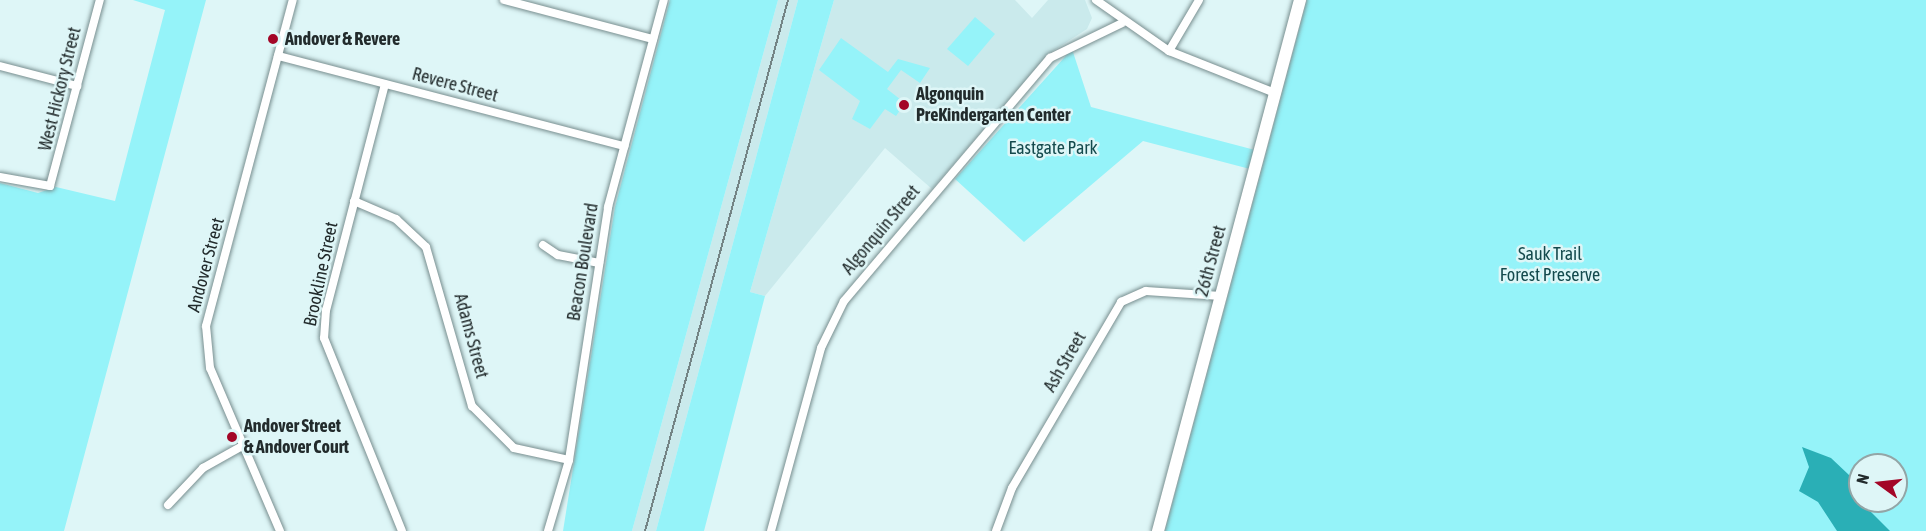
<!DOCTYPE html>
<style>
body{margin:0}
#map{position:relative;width:1926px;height:531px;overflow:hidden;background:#def6f7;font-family:"Asap Condensed",sans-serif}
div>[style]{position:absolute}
.built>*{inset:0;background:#caeaec}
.green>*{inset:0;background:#95f3f9}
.water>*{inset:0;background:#2aafb6}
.roads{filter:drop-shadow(0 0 2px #788e8f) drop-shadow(0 0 2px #788e8f)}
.street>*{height:8px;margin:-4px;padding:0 4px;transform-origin:4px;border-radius:4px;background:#fff}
.secondary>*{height:12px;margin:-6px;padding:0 6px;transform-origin:6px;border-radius:6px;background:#fff}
.rail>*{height:2px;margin:-1px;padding:0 1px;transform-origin:1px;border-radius:1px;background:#748485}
.dots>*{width:16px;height:16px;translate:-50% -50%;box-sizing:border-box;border:3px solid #def6f7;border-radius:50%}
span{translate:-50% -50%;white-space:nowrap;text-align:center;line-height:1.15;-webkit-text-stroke:5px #def6f7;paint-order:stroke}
.poi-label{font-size:18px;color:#222b2c;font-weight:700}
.left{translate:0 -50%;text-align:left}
.street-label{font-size:18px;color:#222b2c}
.park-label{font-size:18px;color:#144a4d}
.north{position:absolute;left:1848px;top:453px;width:60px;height:60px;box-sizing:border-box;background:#def6f7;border:2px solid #93a5a6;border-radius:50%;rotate:285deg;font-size:16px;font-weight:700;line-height:24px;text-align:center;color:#222b2c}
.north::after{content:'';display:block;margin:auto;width:21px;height:27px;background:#a30627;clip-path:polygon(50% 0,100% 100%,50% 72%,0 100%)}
</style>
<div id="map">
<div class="built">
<div style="clip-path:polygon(778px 0,798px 0,656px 531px,632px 531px)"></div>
<div style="clip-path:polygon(834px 0,1015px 0,1032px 18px,1048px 0,1085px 0,1092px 18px,1087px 29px,1048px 54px,932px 189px,885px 148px,765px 296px,750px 292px)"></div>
</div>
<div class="green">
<div style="clip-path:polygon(133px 0,206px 0,64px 531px,0 531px,0 183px,38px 193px,56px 187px,115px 201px,165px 10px)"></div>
<div style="clip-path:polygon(670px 0,778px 0,632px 531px,563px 531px,615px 207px)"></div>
<div style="clip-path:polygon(798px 0,834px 0,750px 292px,765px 296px,704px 531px,656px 531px)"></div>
<div style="clip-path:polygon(evenodd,1307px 0,1926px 0,1926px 531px,1165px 531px,1307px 0,1860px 465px,1896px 465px,1896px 501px,1860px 501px,1860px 465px)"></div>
<div style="clip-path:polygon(975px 17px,995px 34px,968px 66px,947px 49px)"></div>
<div style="clip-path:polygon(841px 38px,888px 72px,898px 59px,930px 68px,920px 83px,901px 70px,887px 89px,905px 103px,896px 116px,885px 109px,870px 129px,852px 119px,860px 101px,819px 70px)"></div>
<div style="clip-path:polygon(1072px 49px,1091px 107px,1255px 150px,1250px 169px,1143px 141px,1024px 242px,955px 179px)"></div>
</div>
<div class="water">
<div style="clip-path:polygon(1802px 447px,1831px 458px,1849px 475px,1860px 488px,1860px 501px,1890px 531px,1837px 531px,1818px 502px,1799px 491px,1809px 467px)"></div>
</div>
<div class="roads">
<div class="street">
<div style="left:504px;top:0;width:154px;rotate:14.7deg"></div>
<div style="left:1096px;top:0;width:89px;rotate:34.9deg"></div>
<div style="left:1169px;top:51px;width:114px;rotate:21.6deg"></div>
<div style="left:1169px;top:51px;width:59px;rotate:-59.5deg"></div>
<div style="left:278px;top:56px;width:358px;rotate:14.6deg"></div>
<div style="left:0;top:66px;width:80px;rotate:14.6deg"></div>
<div style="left:385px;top:84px;width:234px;rotate:104.6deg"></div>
<div style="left:326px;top:310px;width:28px;rotate:94deg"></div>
<div style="left:324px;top:338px;width:208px;rotate:68deg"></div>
<div style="left:0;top:177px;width:51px;rotate:10.2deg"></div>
<div style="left:50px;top:186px;width:193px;rotate:-75deg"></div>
<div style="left:354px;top:201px;width:46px;rotate:23.2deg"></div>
<div style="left:396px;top:219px;width:41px;rotate:43deg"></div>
<div style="left:426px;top:247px;width:166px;rotate:73.9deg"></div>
<div style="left:472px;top:406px;width:59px;rotate:45deg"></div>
<div style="left:514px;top:448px;width:56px;rotate:12.3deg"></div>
<div style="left:543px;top:245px;width:18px;rotate:34deg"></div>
<div style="left:558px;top:255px;width:42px;rotate:11deg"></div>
<div style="left:168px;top:505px;width:51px;rotate:-46.6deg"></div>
<div style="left:203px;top:468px;width:47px;rotate:-29.3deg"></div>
<div style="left:280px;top:531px;width:177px;rotate:-113.2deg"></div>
<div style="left:210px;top:368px;width:42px;rotate:-95.4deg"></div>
<div style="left:206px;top:326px;width:337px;rotate:-75.1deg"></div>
<div style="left:548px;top:531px;width:74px;rotate:-73.5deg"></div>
<div style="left:569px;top:460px;width:256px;rotate:-81.2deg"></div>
<div style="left:608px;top:207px;width:214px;rotate:-74.9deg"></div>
<div style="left:771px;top:531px;width:190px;rotate:-74.7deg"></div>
<div style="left:821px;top:348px;width:52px;rotate:-63.9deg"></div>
<div style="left:844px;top:301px;width:319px;rotate:-49.7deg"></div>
<div style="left:1050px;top:58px;width:80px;rotate:-25.9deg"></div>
<div style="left:996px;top:531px;width:46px;rotate:-69.6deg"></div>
<div style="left:1012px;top:488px;width:216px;rotate:-59.6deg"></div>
<div style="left:1121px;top:302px;width:27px;rotate:-24deg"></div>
<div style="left:1146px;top:291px;width:75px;rotate:3.8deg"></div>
</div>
<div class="secondary">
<div style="left:1158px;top:531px;width:550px;rotate:-75.03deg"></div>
</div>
</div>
<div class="rail">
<div style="left:645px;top:531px;width:550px;rotate:-74.93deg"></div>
</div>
<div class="dots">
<div style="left:273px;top:39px;background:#a30627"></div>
<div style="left:904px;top:105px;background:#a30627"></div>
<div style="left:232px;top:437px;background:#a30627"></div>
</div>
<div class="poi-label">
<span class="left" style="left:285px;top:39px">Andover &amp; Revere</span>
<span class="left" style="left:916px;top:105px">Algonquin<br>PreKindergarten Center</span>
<span class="left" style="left:244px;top:437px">Andover Street<br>&amp; Andover Court</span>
</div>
<div class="street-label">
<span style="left:455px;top:85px;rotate:15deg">Revere Street</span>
<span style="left:60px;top:89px;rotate:-76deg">West Hickory Street</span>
<span style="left:881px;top:230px;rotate:-50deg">Algonquin Street</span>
<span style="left:1211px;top:261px;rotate:-75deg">26th Street</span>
<span style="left:583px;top:262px;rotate:-81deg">Beacon Boulevard</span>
<span style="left:206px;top:265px;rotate:-75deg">Andover Street</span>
<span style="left:321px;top:274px;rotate:-78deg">Brookline Street</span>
<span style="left:471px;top:336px;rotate:75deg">Adams Street</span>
<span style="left:1065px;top:362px;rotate:-60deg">Ash Street</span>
</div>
<div class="park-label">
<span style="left:1053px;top:148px">Eastgate Park</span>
<span style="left:1550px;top:265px">Sauk Trail<br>Forest Preserve</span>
</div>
<div class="north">N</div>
</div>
